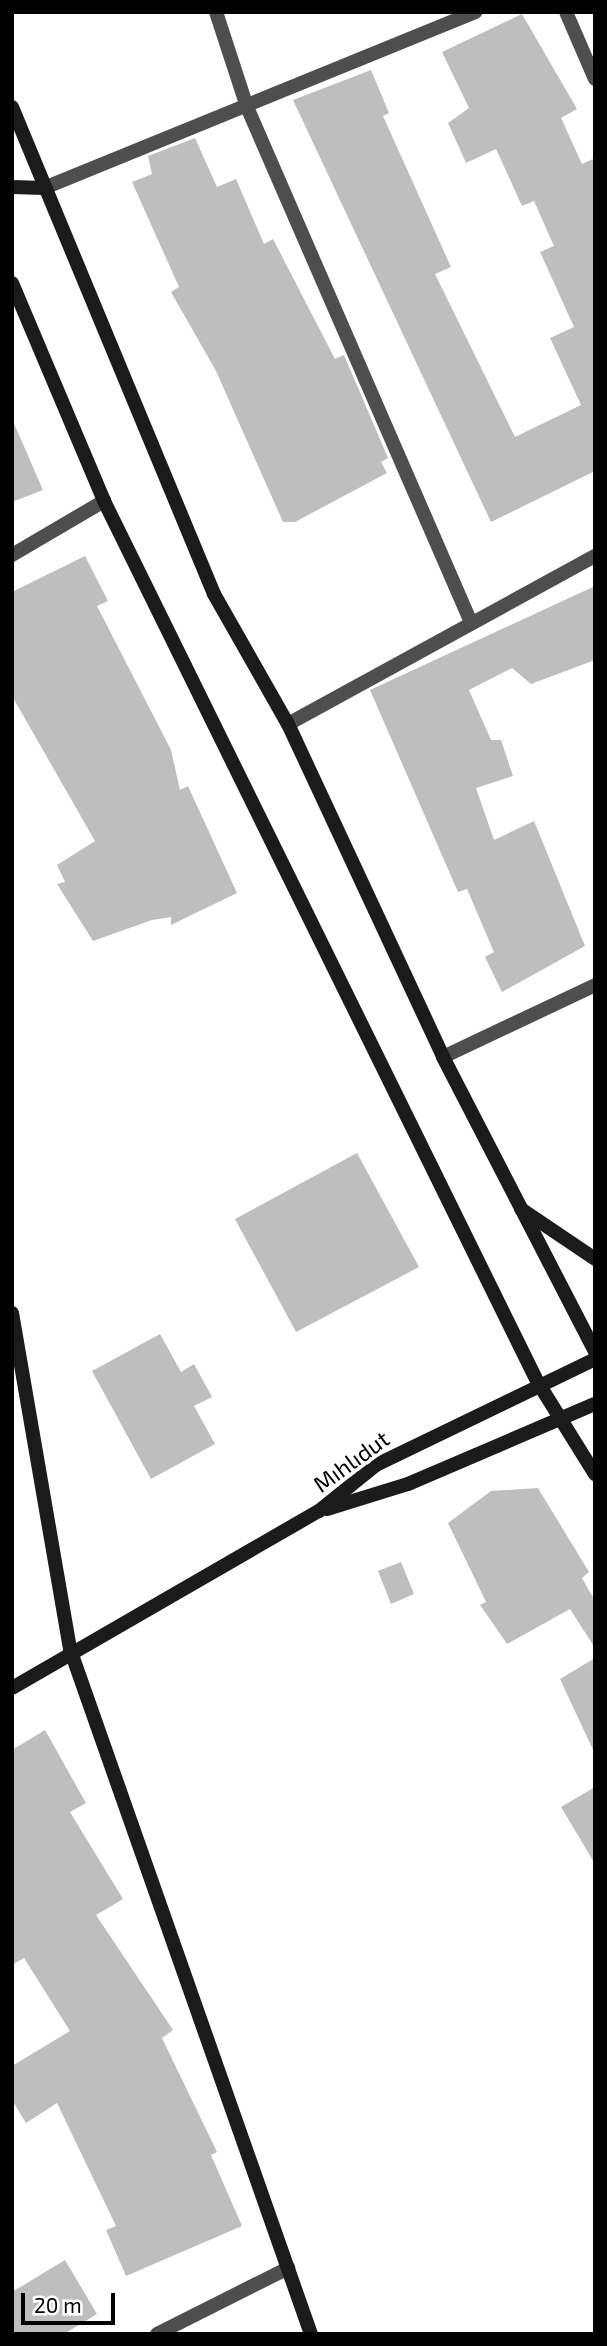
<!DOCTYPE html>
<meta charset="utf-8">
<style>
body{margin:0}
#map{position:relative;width:607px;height:2346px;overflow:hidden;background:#fff;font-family:"Exo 2",sans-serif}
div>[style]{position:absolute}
.building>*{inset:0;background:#bebebe}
.street>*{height:14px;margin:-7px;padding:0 7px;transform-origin:7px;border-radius:7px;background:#4e4e4e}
.secondary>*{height:14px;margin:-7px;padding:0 7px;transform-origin:7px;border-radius:7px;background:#1b1b1b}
span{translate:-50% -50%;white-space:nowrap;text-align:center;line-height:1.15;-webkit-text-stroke:7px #fff;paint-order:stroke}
.street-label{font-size:23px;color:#000}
.frame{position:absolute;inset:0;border:14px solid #000;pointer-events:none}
.scale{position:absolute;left:21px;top:2293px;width:94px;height:32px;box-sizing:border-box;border:4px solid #000;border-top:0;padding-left:9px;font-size:21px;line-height:24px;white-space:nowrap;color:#000;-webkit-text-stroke:5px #fff;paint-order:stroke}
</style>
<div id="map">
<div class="building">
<div style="clip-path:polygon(522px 14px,577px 109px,561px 118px,582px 164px,595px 158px,595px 471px,491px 522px,293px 100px,371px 70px,389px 113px,383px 116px,451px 267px,435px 274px,515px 437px,581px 405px,550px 338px,574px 327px,540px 252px,554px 246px,534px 201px,522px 206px,496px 149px,466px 163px,448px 123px,469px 108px,442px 52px)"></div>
<div style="clip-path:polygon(195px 138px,217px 187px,236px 179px,264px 244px,273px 239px,335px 359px,344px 355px,388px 458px,381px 462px,387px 473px,295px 522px,283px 522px,216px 371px,171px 292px,179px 287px,132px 182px,152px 174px,148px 156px)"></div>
<div style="clip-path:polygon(12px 419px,43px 490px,12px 502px)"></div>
<div style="clip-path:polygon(85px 556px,108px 601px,97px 606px,171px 750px,180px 790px,188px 786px,237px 893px,171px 925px,171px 917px,152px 920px,93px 941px,57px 884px,65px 882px,57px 865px,95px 841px,12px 696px,12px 592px)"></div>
<div style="clip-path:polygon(595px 586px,595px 660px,531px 684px,512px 668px,469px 690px,491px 740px,501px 740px,513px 776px,476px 788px,494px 840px,534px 821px,585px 946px,502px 992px,485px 957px,494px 952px,467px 889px,458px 892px,370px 690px)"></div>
<div style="clip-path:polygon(357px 1153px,419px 1267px,296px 1332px,235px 1219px)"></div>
<div style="clip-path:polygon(160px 1334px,181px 1372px,194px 1364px,212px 1397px,194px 1406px,215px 1444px,151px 1479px,92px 1371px)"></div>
<div style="clip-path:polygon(538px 1488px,589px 1572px,582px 1578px,595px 1601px,595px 1648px,570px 1609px,507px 1644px,480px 1605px,486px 1602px,448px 1523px,491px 1491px)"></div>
<div style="clip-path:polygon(401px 1562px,414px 1594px,391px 1604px,378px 1571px)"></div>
<div style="clip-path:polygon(595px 1658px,595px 1754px,560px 1679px)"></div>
<div style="clip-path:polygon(45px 1730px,86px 1803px,70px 1812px,123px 1899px,96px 1915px,173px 2030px,162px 2038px,217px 2152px,211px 2155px,242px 2226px,126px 2276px,106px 2230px,116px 2226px,57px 2103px,26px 2123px,12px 2100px,12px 2066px,70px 2031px,24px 1958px,12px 1965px,12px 1750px)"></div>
<div style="clip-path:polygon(595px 1787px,595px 1864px,561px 1807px)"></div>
<div style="clip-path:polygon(65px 2260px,97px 2314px,64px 2334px,12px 2334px,12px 2292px)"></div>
</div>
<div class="street">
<div style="left:216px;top:12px;width:100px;rotate:71.9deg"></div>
<div style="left:247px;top:107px;width:559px;rotate:66.51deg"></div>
<div style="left:566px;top:12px;width:73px;rotate:66.6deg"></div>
<div style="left:44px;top:188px;width:466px;rotate:-22.2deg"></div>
<div style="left:12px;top:555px;width:107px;rotate:-30.4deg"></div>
<div style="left:288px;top:724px;width:350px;rotate:-28.7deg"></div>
<div style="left:443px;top:1057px;width:168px;rotate:-25.3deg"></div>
<div style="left:157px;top:2334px;width:147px;rotate:-26.7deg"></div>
</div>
<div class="secondary">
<div style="left:12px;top:107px;width:527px;rotate:67.47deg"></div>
<div style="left:214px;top:594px;width:150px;rotate:60.4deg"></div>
<div style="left:288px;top:724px;width:367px;rotate:65deg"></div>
<div style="left:443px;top:1057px;width:332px;rotate:62.7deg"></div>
<div style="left:12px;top:187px;width:32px;rotate:2deg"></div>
<div style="left:12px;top:283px;width:237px;rotate:67.1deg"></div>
<div style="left:104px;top:501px;width:981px;rotate:63.8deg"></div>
<div style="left:537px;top:1381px;width:110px;rotate:58.1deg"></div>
<div style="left:521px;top:1209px;width:89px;rotate:34deg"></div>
<div style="left:12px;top:1313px;width:341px;rotate:80.2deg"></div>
<div style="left:70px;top:1649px;width:726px;rotate:70.62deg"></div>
<div style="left:327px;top:1509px;width:85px;rotate:-17.2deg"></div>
<div style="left:408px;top:1484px;width:203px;rotate:-23.2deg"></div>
<div style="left:12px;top:1688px;width:354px;rotate:-30deg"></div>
<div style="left:319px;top:1511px;width:73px;rotate:-38.9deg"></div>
<div style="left:376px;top:1465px;width:243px;rotate:-25.8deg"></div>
</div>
<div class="street-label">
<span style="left:351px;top:1461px;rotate:-36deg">Mıhlıdut</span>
</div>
<div class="frame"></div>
<div class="scale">20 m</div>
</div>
